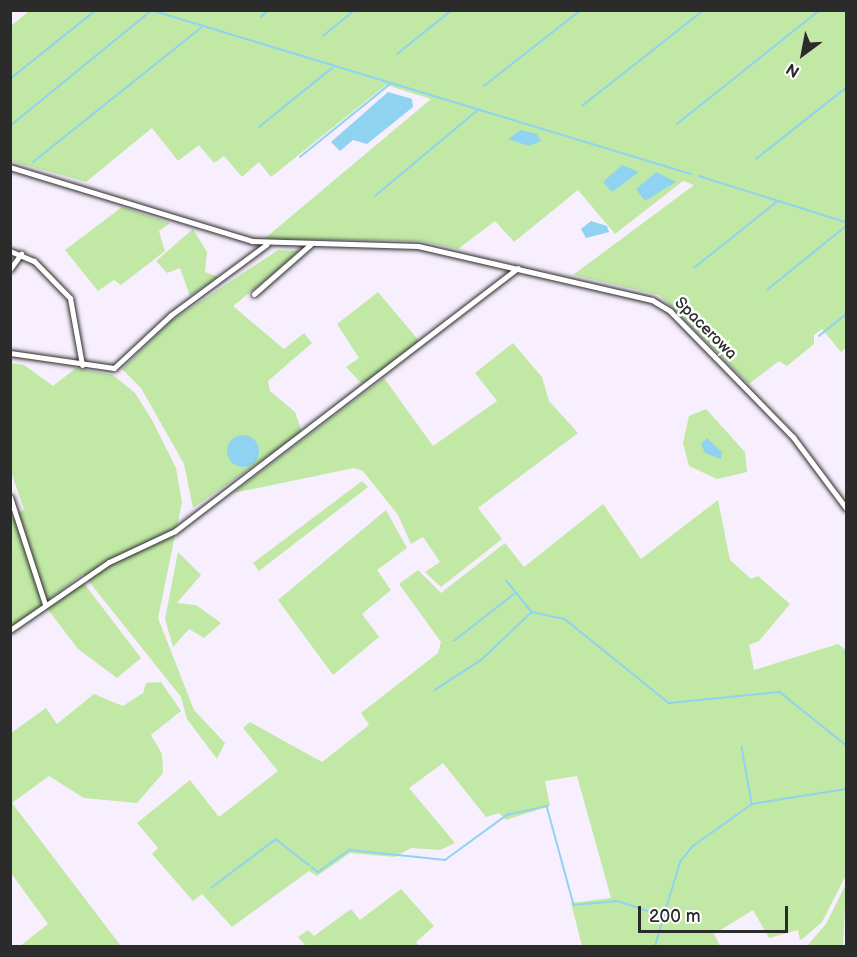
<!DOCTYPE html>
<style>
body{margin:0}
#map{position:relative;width:857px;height:957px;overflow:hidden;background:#f7effe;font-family:"Balsamiq Sans",sans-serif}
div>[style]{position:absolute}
.green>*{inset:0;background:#c1e9a5}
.water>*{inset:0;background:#8fd3f0}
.round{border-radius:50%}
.stream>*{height:1.5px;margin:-0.75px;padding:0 0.75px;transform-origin:0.75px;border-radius:0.75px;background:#8fd3f0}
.roads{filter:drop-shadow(0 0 2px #2b2b2b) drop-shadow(0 0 2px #2b2b2b)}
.minor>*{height:5px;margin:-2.5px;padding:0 2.5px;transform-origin:2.5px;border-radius:2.5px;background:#fff}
span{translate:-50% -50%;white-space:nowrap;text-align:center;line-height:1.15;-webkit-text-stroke:5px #fff;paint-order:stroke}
.street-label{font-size:16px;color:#2b2b2b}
.frame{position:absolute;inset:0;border:12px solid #2b2b2b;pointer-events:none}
.north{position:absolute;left:773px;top:24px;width:60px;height:60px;-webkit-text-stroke:4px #fff;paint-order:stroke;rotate:212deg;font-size:16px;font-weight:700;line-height:24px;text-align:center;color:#2b2b2b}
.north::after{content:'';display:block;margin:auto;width:21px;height:27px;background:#2b2b2b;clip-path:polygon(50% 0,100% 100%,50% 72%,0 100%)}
.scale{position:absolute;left:638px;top:906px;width:150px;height:27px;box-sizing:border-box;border:3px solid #2b2b2b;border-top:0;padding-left:8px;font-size:18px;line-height:21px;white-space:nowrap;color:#2b2b2b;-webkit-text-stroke:4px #fff;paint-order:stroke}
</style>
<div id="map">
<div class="green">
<div style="clip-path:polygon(29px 11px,846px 11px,846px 347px,841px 352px,822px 329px,814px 335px,814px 344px,787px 366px,779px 361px,749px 384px,659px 295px,573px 275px,694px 185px,683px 181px,615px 234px,578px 190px,514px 242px,495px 221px,458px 249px,421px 241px,264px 239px,431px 99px,386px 85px,271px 177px,259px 162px,242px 177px,224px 156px,214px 163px,199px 145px,178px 161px,152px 128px,86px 182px,11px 161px,11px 26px)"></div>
<div style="clip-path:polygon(122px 207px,170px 223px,159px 231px,165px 251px,121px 285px,114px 280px,98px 291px,65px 250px)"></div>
<div style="clip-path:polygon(193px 229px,207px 252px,205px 272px,218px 277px,190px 296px,180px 268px,167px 273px,156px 261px)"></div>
<div style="clip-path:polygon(278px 250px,301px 251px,233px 306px,284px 349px,304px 333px,312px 343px,268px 381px,270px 391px,295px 412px,302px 432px,193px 508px,184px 464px,141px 388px,122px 369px,171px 321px)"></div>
<div style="clip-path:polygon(378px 292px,420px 342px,362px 384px,346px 367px,359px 358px,337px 324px)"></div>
<div style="clip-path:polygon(513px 343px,542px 377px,549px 401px,578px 433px,478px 508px,502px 539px,441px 587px,425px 572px,440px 562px,423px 537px,411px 544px,398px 515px,363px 471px,354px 468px,233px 493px,384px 378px,433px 446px,497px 401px,475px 373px)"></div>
<div style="clip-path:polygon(11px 363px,24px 365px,53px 386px,76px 368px,113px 375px,135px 393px,152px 420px,176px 468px,182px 502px,158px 618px,194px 710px,225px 743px,217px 759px,187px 719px,181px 697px,83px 574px,11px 628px,11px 519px,24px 509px,11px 472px)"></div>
<div style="clip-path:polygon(706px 409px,745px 452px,747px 472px,717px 479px,689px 466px,683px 443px,689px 416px)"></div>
<div style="clip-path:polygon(362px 481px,368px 487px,259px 571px,253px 563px)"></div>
<div style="clip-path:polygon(718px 500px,730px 560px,751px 579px,758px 576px,790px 604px,759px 641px,749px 645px,754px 670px,838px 644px,846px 650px,846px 875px,822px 922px,805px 937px,800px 940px,798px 930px,769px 938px,753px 910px,714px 934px,720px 946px,582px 946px,571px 903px,611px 898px,577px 776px,545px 781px,550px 806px,506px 820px,499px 813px,486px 817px,443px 763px,409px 788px,455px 843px,440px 850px,411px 848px,395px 857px,350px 853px,317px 876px,309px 871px,232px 927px,202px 894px,193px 901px,152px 854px,158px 848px,137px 823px,190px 780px,219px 817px,278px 771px,243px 728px,250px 722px,322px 762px,369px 725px,361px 713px,438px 653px,441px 642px,399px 584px,418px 570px,441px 593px,505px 543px,524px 567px,603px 504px,641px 559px)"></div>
<div style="clip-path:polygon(386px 510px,407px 548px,377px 570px,391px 590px,362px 614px,379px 637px,333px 675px,278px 600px)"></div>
<div style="clip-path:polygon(178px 552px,201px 575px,177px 603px,196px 605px,221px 623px,204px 638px,189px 629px,173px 647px,165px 619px)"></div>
<div style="clip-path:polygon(83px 582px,141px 658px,117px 678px,78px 649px,46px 607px)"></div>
<div style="clip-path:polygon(161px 682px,181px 711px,151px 735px,162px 754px,163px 773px,137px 803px,84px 798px,49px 776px,12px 803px,121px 946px,20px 946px,48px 924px,11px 873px,11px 733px,46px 708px,57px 724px,94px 694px,123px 706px,143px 693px,146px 683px)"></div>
<div style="clip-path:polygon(846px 884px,843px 946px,807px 946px,826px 924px)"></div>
<div style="clip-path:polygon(401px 889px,434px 926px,416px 942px,419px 946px,306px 946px,298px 937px,308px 930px,314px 936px,351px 909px,360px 920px)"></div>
</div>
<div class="water">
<div style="clip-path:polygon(388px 92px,412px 99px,413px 107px,367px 144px,353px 140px,340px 151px,331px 142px)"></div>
<div style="clip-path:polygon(521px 130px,537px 134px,541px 141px,529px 146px,508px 139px)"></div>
<div style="clip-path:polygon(622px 165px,639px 172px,612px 192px,603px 182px)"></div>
<div style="clip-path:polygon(656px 172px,676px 182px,645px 201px,636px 189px)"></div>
<div style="clip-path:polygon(591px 221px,607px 226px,609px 232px,586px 238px,581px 229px)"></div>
<div class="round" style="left:227px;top:435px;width:32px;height:32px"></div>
<div style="clip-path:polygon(707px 438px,722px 452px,721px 459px,705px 453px,701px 444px)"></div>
</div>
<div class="stream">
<div style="left:151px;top:10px;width:564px;rotate:16.89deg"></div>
<div style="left:261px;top:17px;width:10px;rotate:-45deg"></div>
<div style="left:323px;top:36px;width:41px;rotate:-39.1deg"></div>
<div style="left:397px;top:54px;width:70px;rotate:-38.7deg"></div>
<div style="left:10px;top:79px;width:110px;rotate:-38.7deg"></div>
<div style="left:484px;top:86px;width:123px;rotate:-38.1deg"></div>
<div style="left:582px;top:106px;width:155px;rotate:-38.2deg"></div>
<div style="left:677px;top:124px;width:183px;rotate:-38.6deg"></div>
<div style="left:10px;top:126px;width:182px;rotate:-39.2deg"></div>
<div style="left:259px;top:127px;width:94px;rotate:-38.9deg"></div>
<div style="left:300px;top:157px;width:116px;rotate:-39deg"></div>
<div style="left:756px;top:159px;width:115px;rotate:-38.3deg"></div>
<div style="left:33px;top:162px;width:215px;rotate:-38.6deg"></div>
<div style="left:699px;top:176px;width:154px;rotate:17.4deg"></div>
<div style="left:375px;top:196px;width:134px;rotate:-39.9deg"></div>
<div style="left:694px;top:268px;width:107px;rotate:-38.6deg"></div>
<div style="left:767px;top:290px;width:102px;rotate:-39deg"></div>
<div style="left:819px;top:336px;width:35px;rotate:-39deg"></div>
<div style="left:506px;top:580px;width:41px;rotate:50.9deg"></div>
<div style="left:532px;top:612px;width:34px;rotate:12deg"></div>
<div style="left:565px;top:619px;width:134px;rotate:38.9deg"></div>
<div style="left:669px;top:703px;width:112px;rotate:-5.7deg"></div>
<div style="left:780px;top:692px;width:85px;rotate:38.8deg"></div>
<div style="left:454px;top:641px;width:76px;rotate:-38.1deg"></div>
<div style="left:845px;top:652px;width:1px;rotate:45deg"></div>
<div style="left:435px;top:690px;width:55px;rotate:-33.1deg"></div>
<div style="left:481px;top:660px;width:70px;rotate:-43.3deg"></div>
<div style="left:742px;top:747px;width:58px;rotate:80deg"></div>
<div style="left:312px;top:867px;width:8px;rotate:40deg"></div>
<div style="left:318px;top:872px;width:39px;rotate:-35deg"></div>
<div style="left:350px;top:850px;width:96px;rotate:6deg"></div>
<div style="left:445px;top:860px;width:77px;rotate:-36deg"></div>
<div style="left:507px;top:815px;width:41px;rotate:-12.7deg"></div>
<div style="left:547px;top:806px;width:103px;rotate:74.7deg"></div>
<div style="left:574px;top:905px;width:44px;rotate:-5.2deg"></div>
<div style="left:618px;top:901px;width:51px;rotate:18.4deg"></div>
<div style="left:211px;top:888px;width:81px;rotate:-37deg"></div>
<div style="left:276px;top:839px;width:42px;rotate:38.2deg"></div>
<div style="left:655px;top:946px;width:88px;rotate:-73.4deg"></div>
<div style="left:680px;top:862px;width:21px;rotate:-51deg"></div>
<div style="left:693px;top:846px;width:72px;rotate:-35.4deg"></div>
<div style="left:752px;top:804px;width:95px;rotate:-9.1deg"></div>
</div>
<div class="roads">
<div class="minor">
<div style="left:10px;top:167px;width:253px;rotate:17deg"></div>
<div style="left:252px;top:241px;width:166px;rotate:1.7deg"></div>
<div style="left:418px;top:246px;width:240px;rotate:13deg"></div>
<div style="left:652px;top:300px;width:21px;rotate:31deg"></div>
<div style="left:670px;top:311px;width:176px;rotate:45.7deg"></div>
<div style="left:793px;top:437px;width:89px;rotate:53.3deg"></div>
<div style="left:10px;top:251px;width:26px;rotate:23deg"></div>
<div style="left:34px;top:261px;width:52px;rotate:45.8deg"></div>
<div style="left:70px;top:298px;width:68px;rotate:79.8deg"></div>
<div style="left:10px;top:269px;width:19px;rotate:-54deg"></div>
<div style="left:254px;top:294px;width:76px;rotate:-41.3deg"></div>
<div style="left:10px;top:353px;width:105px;rotate:8.2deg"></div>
<div style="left:114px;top:368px;width:78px;rotate:-42.9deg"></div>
<div style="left:171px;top:315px;width:119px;rotate:-36.5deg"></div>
<div style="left:10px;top:497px;width:113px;rotate:71.9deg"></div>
<div style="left:10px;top:630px;width:120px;rotate:-34.5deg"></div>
<div style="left:109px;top:562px;width:73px;rotate:-25.2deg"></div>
<div style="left:175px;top:531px;width:432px;rotate:-37.5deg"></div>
</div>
</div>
<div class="street-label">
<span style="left:705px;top:329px;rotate:45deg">Spacerowa</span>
</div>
<div class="frame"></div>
<div class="north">N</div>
<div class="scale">200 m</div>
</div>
